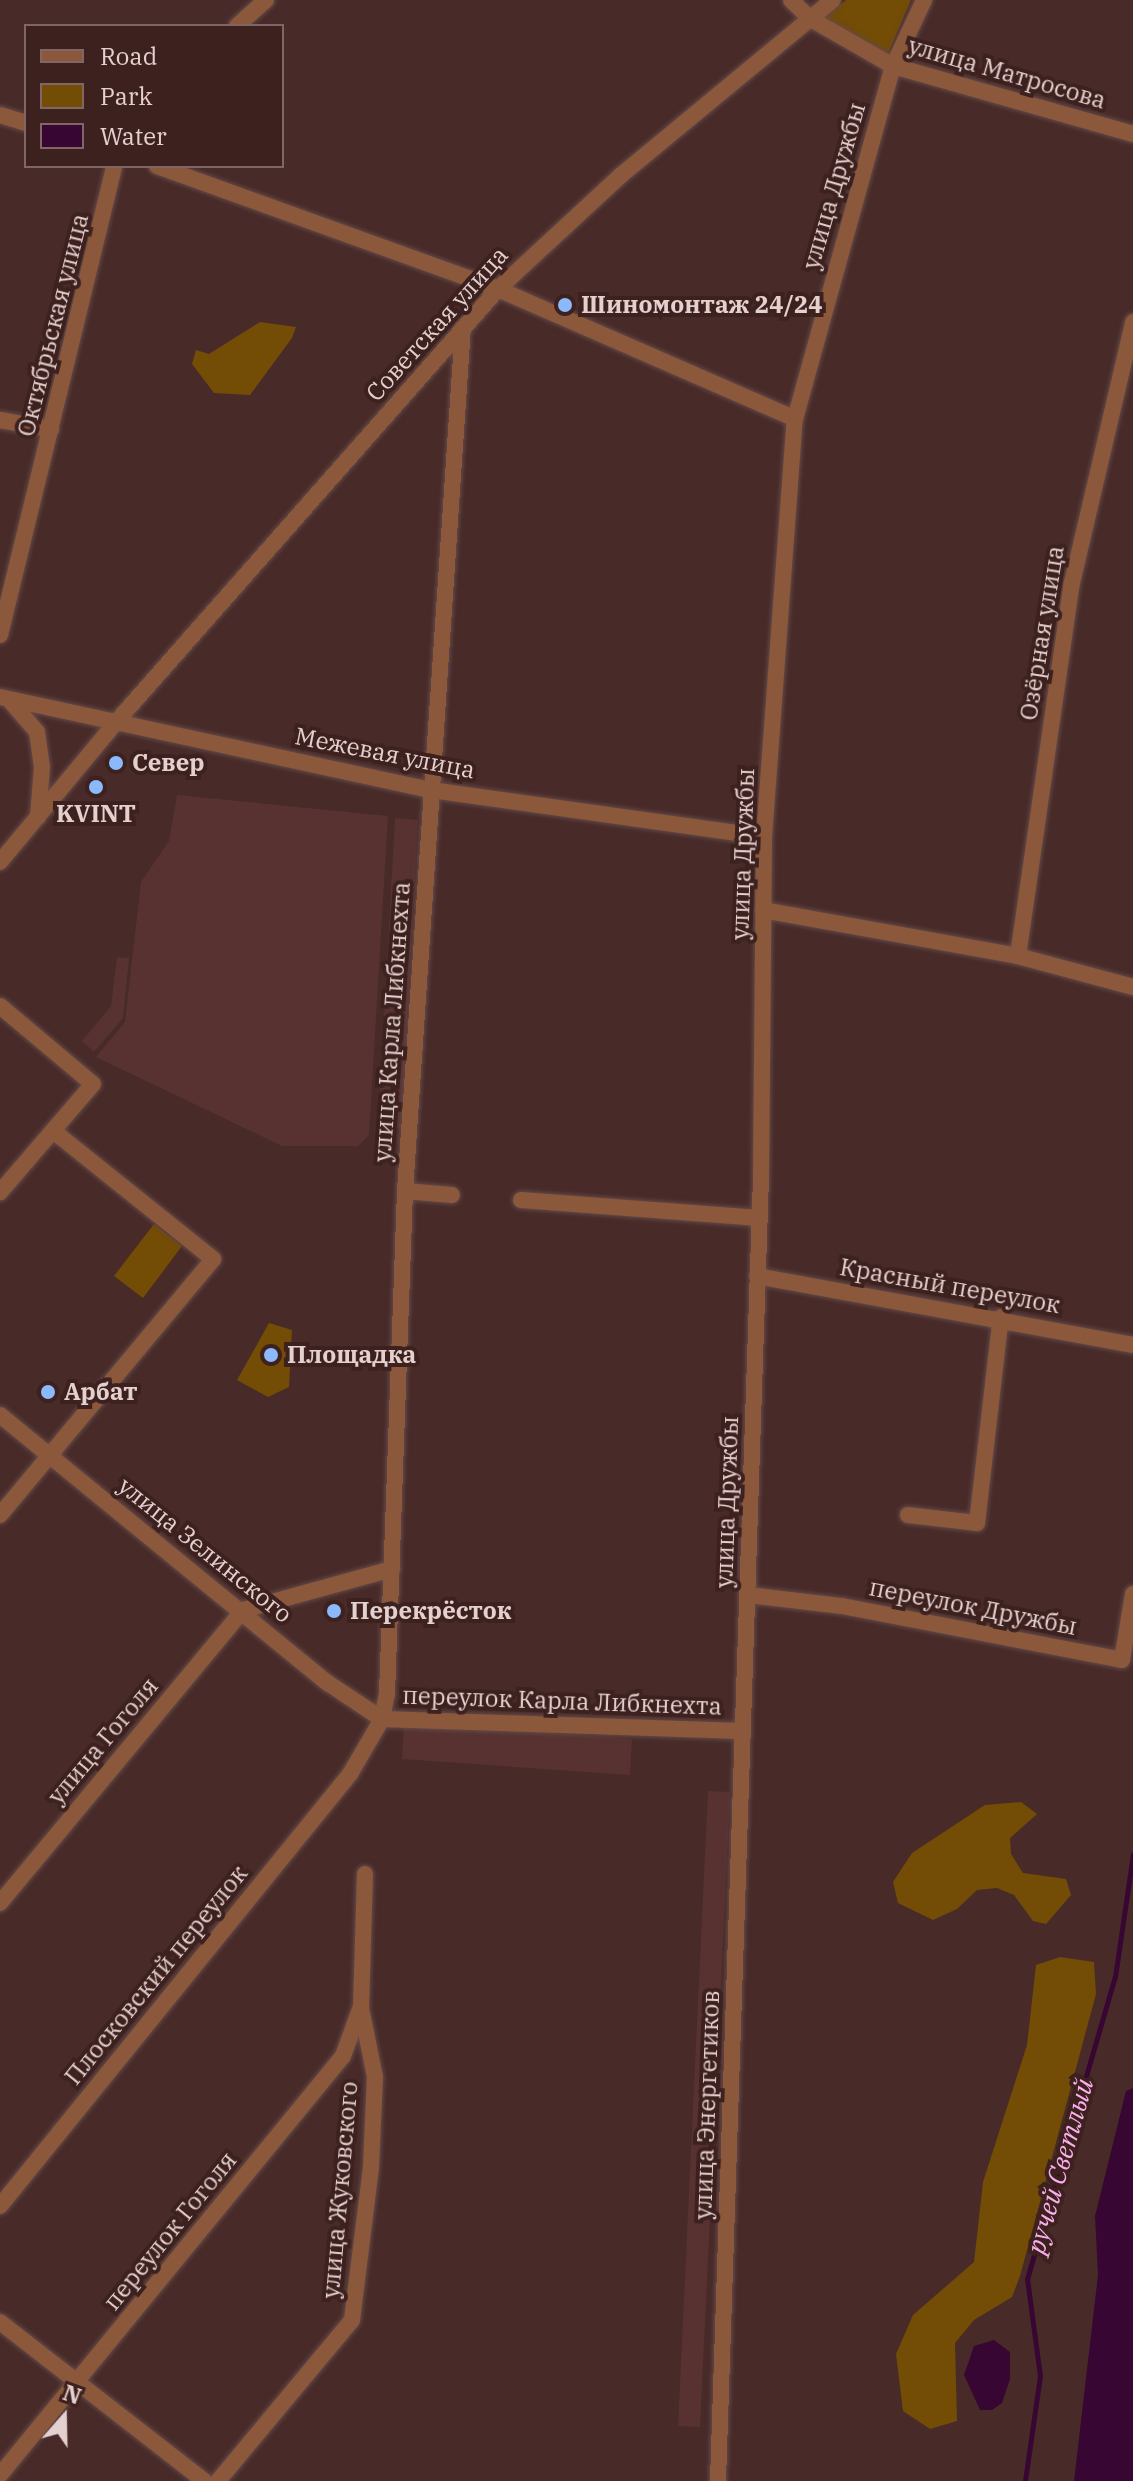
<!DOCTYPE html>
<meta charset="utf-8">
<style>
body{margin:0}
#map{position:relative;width:1133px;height:2481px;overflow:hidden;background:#482b29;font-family:"IBM Plex Serif",serif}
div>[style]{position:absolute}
.built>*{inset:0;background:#573230}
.green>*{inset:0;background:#734c05}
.water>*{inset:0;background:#380632}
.stream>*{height:5px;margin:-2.5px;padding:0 2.5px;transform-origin:2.5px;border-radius:2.5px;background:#380632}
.roads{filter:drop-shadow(0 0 2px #644947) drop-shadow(0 0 2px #644947)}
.minor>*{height:16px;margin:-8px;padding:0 8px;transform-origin:8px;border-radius:8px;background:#8c583b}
.dots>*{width:22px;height:22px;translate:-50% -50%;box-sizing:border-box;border:4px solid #3d211f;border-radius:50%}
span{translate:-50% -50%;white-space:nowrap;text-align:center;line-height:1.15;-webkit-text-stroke:8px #3d211f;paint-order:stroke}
.street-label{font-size:24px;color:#e4d1cf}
.poi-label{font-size:24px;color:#e4d1cf;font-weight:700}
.left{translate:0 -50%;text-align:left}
.water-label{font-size:26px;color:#fcafed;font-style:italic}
.legend{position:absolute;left:24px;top:24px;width:260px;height:144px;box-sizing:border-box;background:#3d211f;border:2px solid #806765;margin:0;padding:10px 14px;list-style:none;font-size:24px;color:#e4d1cf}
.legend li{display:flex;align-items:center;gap:16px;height:40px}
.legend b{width:40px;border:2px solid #806765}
.north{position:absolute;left:24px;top:2377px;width:80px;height:80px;-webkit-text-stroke:6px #3d211f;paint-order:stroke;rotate:20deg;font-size:22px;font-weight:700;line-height:32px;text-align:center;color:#e4d1cf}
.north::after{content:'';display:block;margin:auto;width:28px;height:36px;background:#e4d1cf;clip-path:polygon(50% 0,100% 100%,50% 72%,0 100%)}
</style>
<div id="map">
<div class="built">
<div style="clip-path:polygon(177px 795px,388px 816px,369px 1135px,358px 1146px,282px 1146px,96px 1057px,125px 1022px,141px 882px,169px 841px)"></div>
<div style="clip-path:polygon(395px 818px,418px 820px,401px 1128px,378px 1127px)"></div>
<div style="clip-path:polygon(117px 957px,129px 958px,123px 1018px,94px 1052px,82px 1041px,111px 1006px)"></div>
<div style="clip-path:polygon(404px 1722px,632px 1739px,630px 1775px,402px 1759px)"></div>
<div style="clip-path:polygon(708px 1791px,730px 1792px,700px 2427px,678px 2426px)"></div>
</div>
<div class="green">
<div style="clip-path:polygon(846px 0,911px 0,887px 56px,824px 18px)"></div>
<div style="clip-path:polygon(260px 322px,296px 327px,292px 338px,250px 395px,214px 393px,192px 364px,196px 350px,209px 354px)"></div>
<div style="clip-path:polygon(154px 1224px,182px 1246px,143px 1298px,114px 1276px)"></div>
<div style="clip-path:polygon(269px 1323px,292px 1330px,289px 1387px,268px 1397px,237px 1380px)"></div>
<div style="clip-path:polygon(1021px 1802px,1037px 1814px,1010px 1838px,1011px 1854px,1023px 1873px,1066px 1879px,1071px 1895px,1046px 1924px,1033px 1921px,1014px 1895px,997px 1888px,977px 1890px,957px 1909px,933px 1920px,898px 1903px,893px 1882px,912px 1853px,985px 1805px)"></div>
<div style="clip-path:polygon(1060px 1957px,1094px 1962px,1096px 1994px,1020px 2276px,1012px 2297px,974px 2320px,955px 2343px,957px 2421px,930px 2429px,903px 2411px,896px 2354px,913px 2315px,974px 2262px,983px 2182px,1027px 2045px,1036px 1965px)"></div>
</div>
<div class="water">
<div style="clip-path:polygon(1133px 2088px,1133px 2481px,1074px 2481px,1098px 2275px,1095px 2216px,1126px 2091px)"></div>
<div style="clip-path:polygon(994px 2340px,1010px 2352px,1010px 2379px,1002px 2403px,992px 2410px,980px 2410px,964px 2375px,974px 2346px)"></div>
</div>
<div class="stream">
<div style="left:1025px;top:2481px;width:106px;rotate:-81.9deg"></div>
<div style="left:1040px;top:2376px;width:98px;rotate:-97.6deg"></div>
<div style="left:1027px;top:2279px;width:315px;rotate:-73.8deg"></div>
<div style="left:1115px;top:1977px;width:124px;rotate:-81.7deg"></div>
</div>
<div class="roads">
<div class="minor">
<div style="left:791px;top:0;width:28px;rotate:44deg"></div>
<div style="left:811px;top:19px;width:95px;rotate:29.8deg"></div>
<div style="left:893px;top:66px;width:249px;rotate:15.8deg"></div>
<div style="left:237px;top:26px;width:39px;rotate:-42deg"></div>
<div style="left:0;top:115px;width:27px;rotate:17deg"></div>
<div style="left:157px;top:166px;width:363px;rotate:19.8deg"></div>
<div style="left:498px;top:289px;width:324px;rotate:23.6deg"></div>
<div style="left:0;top:420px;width:52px;rotate:10deg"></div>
<div style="left:0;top:635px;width:483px;rotate:-76.3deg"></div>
<div style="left:0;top:697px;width:441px;rotate:12.2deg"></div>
<div style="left:431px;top:790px;width:336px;rotate:8deg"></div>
<div style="left:12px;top:703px;width:38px;rotate:49deg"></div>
<div style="left:37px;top:732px;width:35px;rotate:82deg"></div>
<div style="left:42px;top:767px;width:50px;rotate:94.6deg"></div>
<div style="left:0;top:862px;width:183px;rotate:-50.3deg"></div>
<div style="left:117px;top:721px;width:576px;rotate:-48.59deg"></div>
<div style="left:498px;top:289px;width:166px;rotate:-42.8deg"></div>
<div style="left:620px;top:176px;width:276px;rotate:-39.6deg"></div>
<div style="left:763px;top:910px;width:259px;rotate:10.2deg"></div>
<div style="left:1018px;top:956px;width:119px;rotate:15.1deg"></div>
<div style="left:1018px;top:956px;width:377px;rotate:-81.8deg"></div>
<div style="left:1072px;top:583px;width:268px;rotate:-76.8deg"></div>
<div style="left:0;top:1006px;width:121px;rotate:40deg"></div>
<div style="left:93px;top:1084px;width:143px;rotate:130.7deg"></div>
<div style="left:405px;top:1191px;width:47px;rotate:4.9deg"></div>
<div style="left:521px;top:1200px;width:239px;rotate:4.3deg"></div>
<div style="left:757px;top:1276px;width:382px;rotate:10.4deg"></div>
<div style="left:0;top:1415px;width:424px;rotate:39.3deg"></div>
<div style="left:328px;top:1683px;width:65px;rotate:33.7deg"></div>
<div style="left:382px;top:1719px;width:359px;rotate:1.9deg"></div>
<div style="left:0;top:1515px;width:333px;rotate:-50.2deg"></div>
<div style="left:213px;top:1259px;width:205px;rotate:-141.3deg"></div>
<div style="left:908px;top:1515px;width:69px;rotate:6.6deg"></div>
<div style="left:977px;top:1523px;width:207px;rotate:-83.4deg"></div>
<div style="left:748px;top:1595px;width:95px;rotate:6.7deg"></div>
<div style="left:842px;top:1606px;width:285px;rotate:10.9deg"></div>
<div style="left:1122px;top:1660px;width:67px;rotate:-80.5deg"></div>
<div style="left:0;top:1903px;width:381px;rotate:-50.3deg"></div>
<div style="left:243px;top:1610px;width:155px;rotate:-15.4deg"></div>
<div style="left:0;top:2206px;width:556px;rotate:-50.99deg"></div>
<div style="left:350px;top:1774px;width:64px;rotate:-59.8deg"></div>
<div style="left:382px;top:1719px;width:25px;rotate:-79deg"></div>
<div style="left:387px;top:1694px;width:503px;rotate:-87.95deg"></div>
<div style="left:405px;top:1191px;width:865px;rotate:-86.16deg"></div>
<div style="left:0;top:2322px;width:259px;rotate:37.9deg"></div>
<div style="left:0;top:2475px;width:541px;rotate:-50.7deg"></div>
<div style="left:343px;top:2056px;width:50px;rotate:-70.1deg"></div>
<div style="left:218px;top:2481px;width:209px;rotate:-50.2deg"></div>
<div style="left:352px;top:2320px;width:154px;rotate:-82.9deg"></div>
<div style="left:371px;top:2167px;width:90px;rotate:-87.5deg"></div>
<div style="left:375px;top:2077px;width:70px;rotate:-101.5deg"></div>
<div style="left:361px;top:2008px;width:134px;rotate:-88.3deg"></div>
<div style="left:718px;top:2481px;width:1303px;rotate:-88.11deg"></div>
<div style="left:761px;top:1179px;width:342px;rotate:-89.5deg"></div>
<div style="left:764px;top:837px;width:419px;rotate:-85.8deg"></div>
<div style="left:795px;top:419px;width:366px;rotate:-74.5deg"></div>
<div style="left:893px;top:66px;width:73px;rotate:-64.8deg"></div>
</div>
</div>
<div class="dots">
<div style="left:565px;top:305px;background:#8bb9fc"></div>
<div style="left:116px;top:763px;background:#8bb9fc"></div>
<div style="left:96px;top:787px;background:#8bb9fc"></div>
<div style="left:271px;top:1355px;background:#8bb9fc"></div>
<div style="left:48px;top:1392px;background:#8bb9fc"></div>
<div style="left:334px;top:1611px;background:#8bb9fc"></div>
</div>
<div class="street-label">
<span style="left:1007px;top:73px;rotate:16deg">улица Матросова</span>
<span style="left:834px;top:186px;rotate:-74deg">улица Дружбы</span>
<span style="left:437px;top:324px;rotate:-48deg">Советская улица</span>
<span style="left:53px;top:325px;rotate:-76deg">Октябрьская улица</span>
<span style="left:1042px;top:633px;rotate:-81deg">Озёрная улица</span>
<span style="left:385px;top:753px;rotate:11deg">Межевая улица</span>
<span style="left:743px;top:854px;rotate:-88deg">улица Дружбы</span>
<span style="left:392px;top:1022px;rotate:-86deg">улица Карла Либкнехта</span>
<span style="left:950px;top:1286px;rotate:10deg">Красный переулок</span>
<span style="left:727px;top:1502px;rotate:-88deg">улица Дружбы</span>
<span style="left:205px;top:1550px;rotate:39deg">улица Зелинского</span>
<span style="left:973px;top:1607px;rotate:11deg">переулок Дружбы</span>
<span style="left:562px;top:1701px;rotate:2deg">переулок Карла Либкнехта</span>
<span style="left:103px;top:1741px;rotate:-50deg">улица Гоголя</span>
<span style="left:156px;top:1975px;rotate:-51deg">Плосковский переулок</span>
<span style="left:707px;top:2105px;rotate:-88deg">улица Энергетиков</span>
<span style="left:340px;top:2190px;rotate:-85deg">улица Жуковского</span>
<span style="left:170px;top:2231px;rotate:-51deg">переулок Гоголя</span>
</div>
<div class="poi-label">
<span class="left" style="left:581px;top:305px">Шиномонтаж 24/24</span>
<span class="left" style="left:132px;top:763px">Север</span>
<span style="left:96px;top:814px">KVINT</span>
<span class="left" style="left:287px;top:1355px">Площадка</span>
<span class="left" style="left:64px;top:1392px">Арбат</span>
<span class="left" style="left:350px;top:1611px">Перекрёсток</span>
</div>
<div class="water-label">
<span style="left:1060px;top:2166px;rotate:-74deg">ручей Светлый</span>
</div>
<ul class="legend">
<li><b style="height:10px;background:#8c583b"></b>Road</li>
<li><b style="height:22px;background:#734c05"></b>Park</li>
<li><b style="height:22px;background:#380632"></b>Water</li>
</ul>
<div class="north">N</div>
</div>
